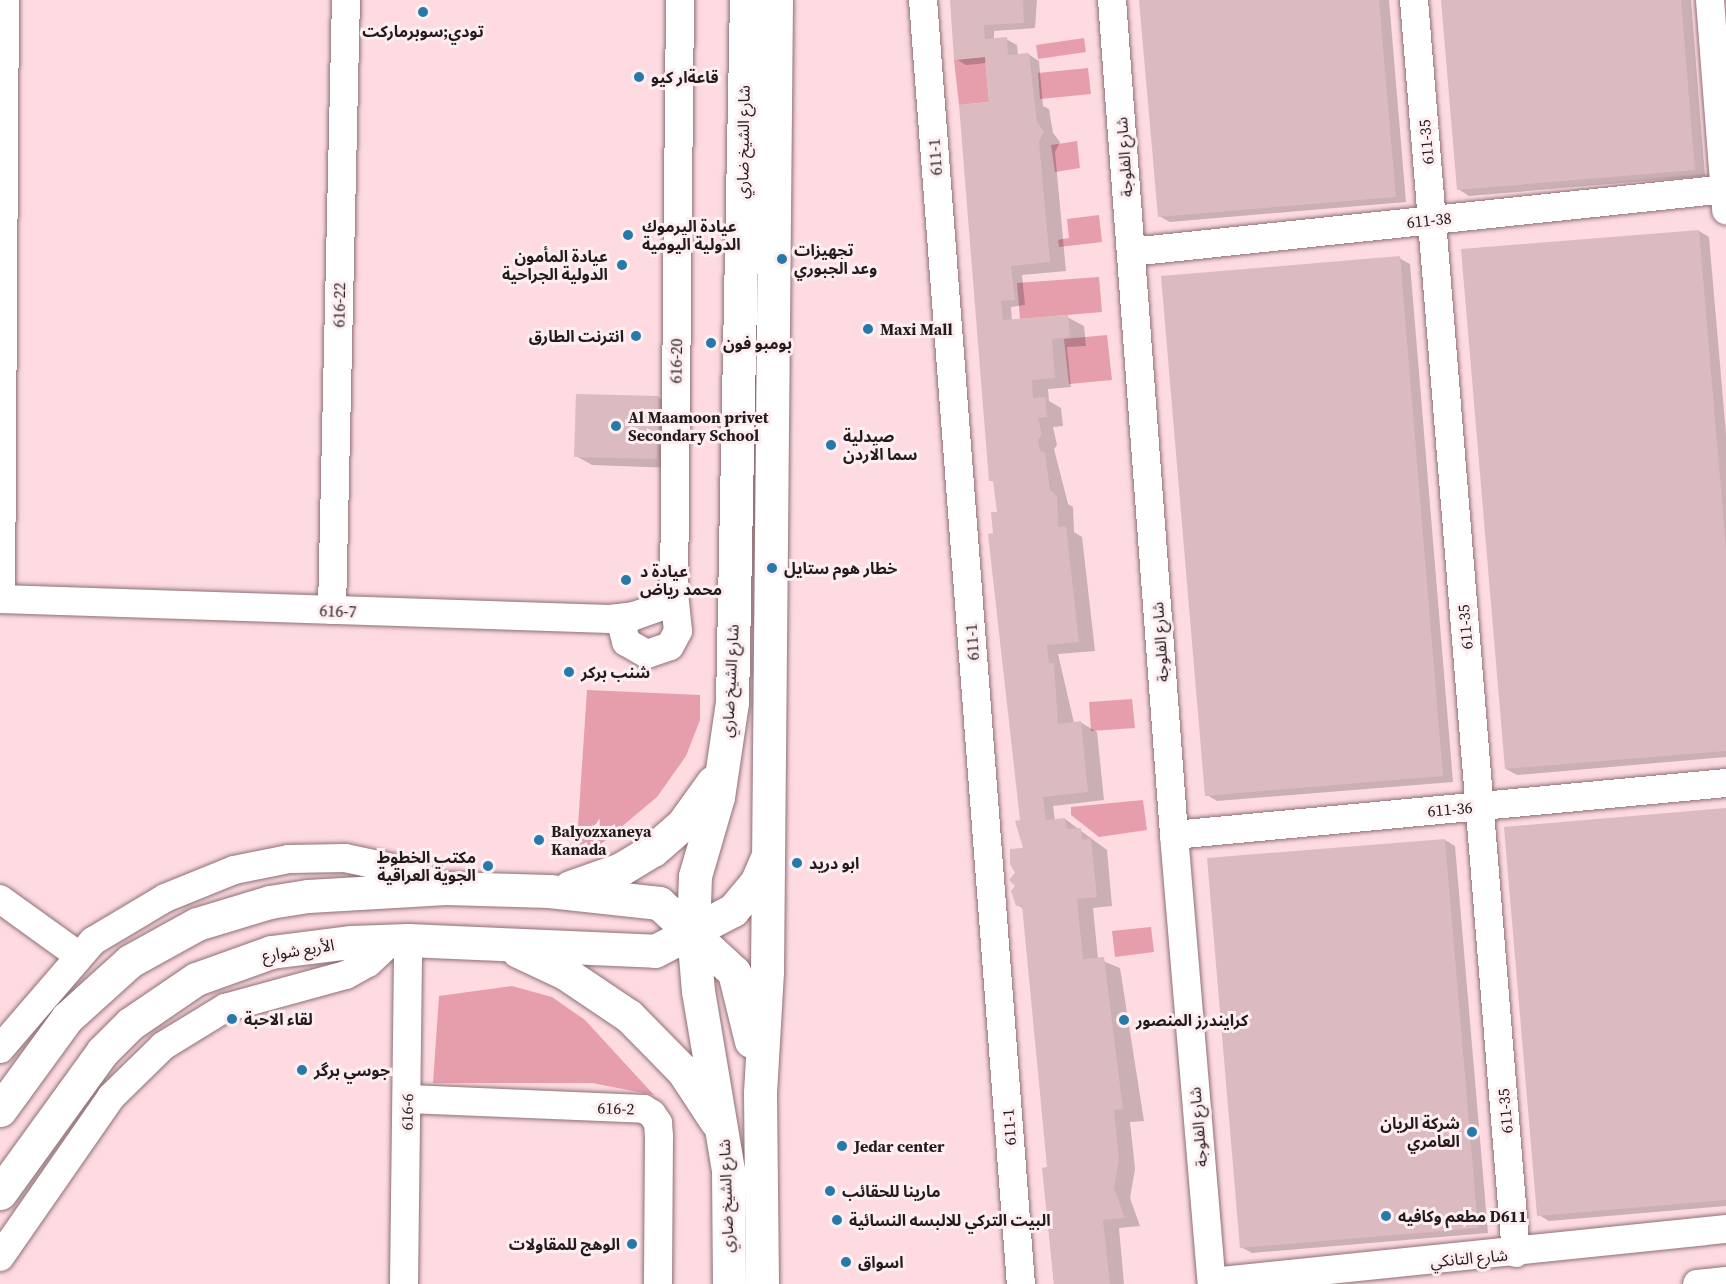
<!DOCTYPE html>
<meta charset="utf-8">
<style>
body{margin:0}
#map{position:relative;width:1726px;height:1284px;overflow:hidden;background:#fddbe1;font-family:"Source Serif 4","Noto Sans Arabic",serif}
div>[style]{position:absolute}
.green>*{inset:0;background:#e79eac}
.shadow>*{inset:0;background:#0003}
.building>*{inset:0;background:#dbbac0}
.roads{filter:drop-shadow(0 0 2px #8e7075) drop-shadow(0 0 2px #8e7075)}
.minor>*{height:28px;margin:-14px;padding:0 14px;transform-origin:14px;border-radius:14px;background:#fff}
.major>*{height:33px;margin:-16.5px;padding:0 16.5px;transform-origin:16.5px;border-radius:16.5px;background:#fff}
.dots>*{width:16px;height:16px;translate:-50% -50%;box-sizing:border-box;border:3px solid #fceef1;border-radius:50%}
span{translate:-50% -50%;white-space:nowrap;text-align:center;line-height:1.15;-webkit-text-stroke:6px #fceef1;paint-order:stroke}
.poi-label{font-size:16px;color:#24191b;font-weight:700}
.left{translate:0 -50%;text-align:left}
.right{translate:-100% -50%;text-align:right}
.street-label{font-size:16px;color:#24191b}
</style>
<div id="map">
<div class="green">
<div style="clip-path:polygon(1084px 38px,1086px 52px,1038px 59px,1036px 45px)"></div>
<div style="clip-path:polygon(985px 57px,989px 102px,959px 105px,954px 60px)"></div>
<div style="clip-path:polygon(1088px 68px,1091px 94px,1040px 99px,1038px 73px)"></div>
<div style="clip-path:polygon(1077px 141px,1080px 168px,1055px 172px,1051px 145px)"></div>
<div style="clip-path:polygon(1099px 215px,1102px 242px,1059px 247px,1058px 240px,1069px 238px,1067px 219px)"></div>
<div style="clip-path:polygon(1099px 277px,1102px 312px,1020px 319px,1017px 283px)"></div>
<div style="clip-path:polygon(1107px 335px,1112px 380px,1069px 384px,1064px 339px)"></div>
<div style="clip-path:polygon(587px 690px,700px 695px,700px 720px,686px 756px,657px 797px,589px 854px,576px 856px)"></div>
<div style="clip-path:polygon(1132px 699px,1135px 728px,1091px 731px,1089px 702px)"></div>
<div style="clip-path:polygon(1143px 800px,1147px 830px,1099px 837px,1071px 815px,1071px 807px)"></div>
<div style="clip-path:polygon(1151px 927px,1154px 952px,1115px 957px,1112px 931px)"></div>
<div style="clip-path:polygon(512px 986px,552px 997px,585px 1020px,654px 1095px,592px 1083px,433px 1083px,439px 996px)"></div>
</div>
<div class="shadow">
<div style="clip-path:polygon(951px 0,1037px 0,1035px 28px,994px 31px,994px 40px,1006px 39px,1017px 45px,1018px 55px,1028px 54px,1039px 61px,1043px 106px,1049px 109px,1053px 133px,1060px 142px,1055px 152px,1066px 271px,1022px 275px,1025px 305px,1011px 307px,1012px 321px,1067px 317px,1084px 326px,1086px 346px,1067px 347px,1071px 387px,1048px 389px,1049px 401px,1061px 408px,1063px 426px,1053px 427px,1057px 445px,1054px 449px,1068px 504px,1073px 507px,1074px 532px,1082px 537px,1095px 651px,1058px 654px,1074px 723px,1080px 722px,1097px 732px,1104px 800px,1053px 806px,1055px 821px,1065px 819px,1107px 850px,1112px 906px,1093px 908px,1098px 959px,1120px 968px,1144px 1121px,1130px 1122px,1135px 1169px,1130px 1198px,1140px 1226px,1119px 1228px,1124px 1284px,1054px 1284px,1047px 1212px,1051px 1209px,1049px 1168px,1024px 909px,1017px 905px,1017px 872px,1024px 849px,1017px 823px,1022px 821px,995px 535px,998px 513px,995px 483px,991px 480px,991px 103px,987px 63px,966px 65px,956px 59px)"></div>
<div style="clip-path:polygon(1141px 0,1389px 0,1406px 202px,1170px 222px,1159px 216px)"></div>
<div style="clip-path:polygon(1443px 0,1691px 0,1705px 176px,1469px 196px,1458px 189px)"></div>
<div style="clip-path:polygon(1699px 231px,1709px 237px,1726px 434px,1726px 757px,1517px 775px,1506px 769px)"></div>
<div style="clip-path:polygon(1399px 258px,1410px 264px,1453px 782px,1217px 801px,1207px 795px)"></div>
<div style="clip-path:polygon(658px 397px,675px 407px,673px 468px,592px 465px,576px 456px)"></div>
<div style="clip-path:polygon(1726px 810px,1726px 1206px,1549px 1221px,1539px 1215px)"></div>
<div style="clip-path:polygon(1445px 840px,1455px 846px,1488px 1233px,1252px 1253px,1241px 1247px)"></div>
</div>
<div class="building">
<div style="clip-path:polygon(950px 0,1023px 0,1024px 23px,984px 25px,985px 39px,1007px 37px,1008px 55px,1029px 53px,1037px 122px,1044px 132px,1039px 142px,1050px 262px,1011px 266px,1015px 300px,1001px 301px,1003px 320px,1068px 315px,1070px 337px,1052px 339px,1055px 378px,1032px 380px,1033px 398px,1045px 397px,1047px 417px,1038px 418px,1042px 435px,1038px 439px,1040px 451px,1045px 452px,1050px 490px,1057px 496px,1058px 527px,1066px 526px,1079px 642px,1047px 645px,1049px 663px,1054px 663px,1058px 724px,1081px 721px,1088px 792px,1043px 797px,1046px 820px,1065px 818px,1067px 829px,1081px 828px,1082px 840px,1091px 839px,1097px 897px,1077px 899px,1083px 959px,1104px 957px,1123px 1109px,1114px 1110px,1119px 1159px,1114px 1188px,1125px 1218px,1103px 1220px,1110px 1284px,1054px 1284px,1042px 1168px,1047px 1167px,1022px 905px,1016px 906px,1011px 891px,1015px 886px,1009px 880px,1015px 873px,1010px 864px,1010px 849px,1023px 848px,1015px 821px,1020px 820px,988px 534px,993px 533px,991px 512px,997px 512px,993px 481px,989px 481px,959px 105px,989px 102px,985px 57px,954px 60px)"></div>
<div style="clip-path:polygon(1139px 0,1379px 0,1396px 197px,1158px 217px)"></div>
<div style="clip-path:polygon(1441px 0,1681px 0,1695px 170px,1457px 190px)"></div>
<div style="clip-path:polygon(1699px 230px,1726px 548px,1726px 751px,1505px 769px,1461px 249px)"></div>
<div style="clip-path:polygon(1400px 256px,1443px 776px,1205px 796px,1161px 276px)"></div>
<div style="clip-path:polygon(576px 394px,659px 396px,657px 459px,574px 457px)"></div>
<div style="clip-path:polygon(1726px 808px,1726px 1200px,1537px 1216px,1504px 827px)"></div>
<div style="clip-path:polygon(1445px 839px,1478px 1228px,1240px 1248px,1207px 858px)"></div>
</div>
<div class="roads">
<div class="minor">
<div style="left:923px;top:0;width:1288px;rotate:85.64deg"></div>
<div style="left:1112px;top:0;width:837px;rotate:85.75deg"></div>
<div style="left:1174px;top:835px;width:451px;rotate:85.2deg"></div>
<div style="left:1414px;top:0;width:1257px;rotate:85.35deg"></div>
<div style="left:1710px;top:0;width:211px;rotate:85.6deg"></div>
<div style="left:1131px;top:252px;width:598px;rotate:-6.04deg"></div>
<div style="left:0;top:599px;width:610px;rotate:1.88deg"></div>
<div style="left:610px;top:619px;width:24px;rotate:-7deg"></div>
<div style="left:634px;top:616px;width:42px;rotate:-19.3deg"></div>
<div style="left:1px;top:599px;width:599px;rotate:-89.62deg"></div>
<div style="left:332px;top:610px;width:610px;rotate:-88.69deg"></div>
<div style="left:620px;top:619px;width:24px;rotate:75deg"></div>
<div style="left:626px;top:642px;width:24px;rotate:30deg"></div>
<div style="left:647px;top:654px;width:24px;rotate:-19deg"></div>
<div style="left:670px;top:646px;width:17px;rotate:-62deg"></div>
<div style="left:678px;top:631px;width:37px;rotate:-96deg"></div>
<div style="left:674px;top:594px;width:594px;rotate:-89.42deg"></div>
<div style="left:1174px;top:835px;width:554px;rotate:-5.38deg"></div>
<div style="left:0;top:899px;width:96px;rotate:35.7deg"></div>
<div style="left:0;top:1049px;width:143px;rotate:-49.3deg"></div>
<div style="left:93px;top:941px;width:84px;rotate:-30.8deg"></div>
<div style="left:165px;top:898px;width:74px;rotate:-22.1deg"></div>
<div style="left:234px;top:870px;width:56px;rotate:-11.3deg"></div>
<div style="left:289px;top:859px;width:56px;rotate:-1deg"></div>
<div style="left:345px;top:858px;width:53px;rotate:11.9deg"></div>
<div style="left:397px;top:869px;width:53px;rotate:21.2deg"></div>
<div style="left:408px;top:1099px;width:236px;rotate:2.4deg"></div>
<div style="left:644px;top:1109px;width:9px;rotate:32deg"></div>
<div style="left:652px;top:1114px;width:11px;rotate:56deg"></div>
<div style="left:658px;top:1123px;width:13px;rotate:86deg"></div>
<div style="left:659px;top:1136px;width:148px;rotate:90.4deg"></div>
<div style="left:0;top:1257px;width:195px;rotate:-55.2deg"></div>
<div style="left:111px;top:1097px;width:73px;rotate:-44.4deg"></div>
<div style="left:163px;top:1046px;width:73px;rotate:-31.5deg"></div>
<div style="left:225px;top:1008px;width:125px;rotate:-15.3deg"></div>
<div style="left:346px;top:975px;width:25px;rotate:-29deg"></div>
<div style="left:368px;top:963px;width:34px;rotate:-43deg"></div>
<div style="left:1212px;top:1282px;width:517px;rotate:-5.89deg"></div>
<div style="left:404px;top:1284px;width:344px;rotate:-89.3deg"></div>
<div style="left:1697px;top:1284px;width:29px;rotate:-6deg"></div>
</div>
<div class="major">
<div style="left:570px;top:887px;width:54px;rotate:-19.4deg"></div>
<div style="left:621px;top:869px;width:37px;rotate:-31deg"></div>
<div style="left:653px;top:850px;width:38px;rotate:-41deg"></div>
<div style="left:682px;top:825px;width:53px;rotate:-54.2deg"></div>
<div style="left:518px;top:951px;width:52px;rotate:25.1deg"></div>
<div style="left:565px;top:973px;width:77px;rotate:33.9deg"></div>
<div style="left:629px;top:1016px;width:77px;rotate:45.5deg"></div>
<div style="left:683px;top:1071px;width:60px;rotate:56.6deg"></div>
<div style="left:0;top:1110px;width:114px;rotate:-53.9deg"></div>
<div style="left:67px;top:1018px;width:85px;rotate:-42.1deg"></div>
<div style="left:130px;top:961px;width:77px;rotate:-28.9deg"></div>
<div style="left:197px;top:924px;width:76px;rotate:-16.8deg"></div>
<div style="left:270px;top:902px;width:38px;rotate:-9deg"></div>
<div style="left:308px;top:896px;width:138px;rotate:-3.3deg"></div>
<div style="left:446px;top:888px;width:103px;rotate:1.7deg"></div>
<div style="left:549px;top:891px;width:111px;rotate:6.2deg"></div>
<div style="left:659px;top:903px;width:102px;rotate:42.6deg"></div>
<div style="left:734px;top:972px;width:71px;rotate:76.2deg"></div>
<div style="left:0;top:1193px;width:174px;rotate:-54.1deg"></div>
<div style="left:102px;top:1052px;width:40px;rotate:-45deg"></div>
<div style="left:130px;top:1024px;width:80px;rotate:-34.3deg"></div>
<div style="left:196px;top:979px;width:80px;rotate:-19.8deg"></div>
<div style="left:271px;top:952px;width:81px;rotate:-7.1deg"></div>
<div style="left:351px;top:942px;width:57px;rotate:-2deg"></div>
<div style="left:408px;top:940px;width:247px;rotate:2.5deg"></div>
<div style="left:655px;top:951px;width:88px;rotate:-27.7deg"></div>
<div style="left:733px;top:910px;width:38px;rotate:-50deg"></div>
<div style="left:757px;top:881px;width:23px;rotate:-67deg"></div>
<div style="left:729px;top:1284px;width:114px;rotate:-90.5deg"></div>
<div style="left:728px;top:1170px;width:181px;rotate:-99.5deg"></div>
<div style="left:698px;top:991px;width:58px;rotate:-94.9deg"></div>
<div style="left:693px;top:933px;width:57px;rotate:-88deg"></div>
<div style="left:695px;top:876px;width:82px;rotate:-73.8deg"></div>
<div style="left:718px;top:797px;width:96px;rotate:-81.6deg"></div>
<div style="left:732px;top:702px;width:702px;rotate:-88.86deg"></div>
<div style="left:762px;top:1284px;width:191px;rotate:-90.6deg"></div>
<div style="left:760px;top:1093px;width:122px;rotate:-86.7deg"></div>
<div style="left:767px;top:971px;width:971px;rotate:-89.47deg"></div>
</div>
</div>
<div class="dots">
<div style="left:423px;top:12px;background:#2779aa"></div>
<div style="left:639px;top:77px;background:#2779aa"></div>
<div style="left:628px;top:235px;background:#2779aa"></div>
<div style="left:782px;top:259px;background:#2779aa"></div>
<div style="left:622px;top:265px;background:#2779aa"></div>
<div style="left:868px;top:329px;background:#2779aa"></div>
<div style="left:636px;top:336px;background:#2779aa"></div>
<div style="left:711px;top:343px;background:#2779aa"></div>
<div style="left:616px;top:426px;background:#2779aa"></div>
<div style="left:831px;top:445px;background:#2779aa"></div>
<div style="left:772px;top:568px;background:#2779aa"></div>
<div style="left:626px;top:580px;background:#2779aa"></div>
<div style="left:569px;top:672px;background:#2779aa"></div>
<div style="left:539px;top:840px;background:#2779aa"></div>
<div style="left:797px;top:863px;background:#2779aa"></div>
<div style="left:488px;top:866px;background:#2779aa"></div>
<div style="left:232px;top:1019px;background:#2779aa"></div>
<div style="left:1124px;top:1020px;background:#2779aa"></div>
<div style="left:302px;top:1070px;background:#2779aa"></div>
<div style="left:1472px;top:1132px;background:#2779aa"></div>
<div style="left:842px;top:1146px;background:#2779aa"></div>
<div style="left:830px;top:1191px;background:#2779aa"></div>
<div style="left:1386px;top:1216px;background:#2779aa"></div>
<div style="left:837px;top:1220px;background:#2779aa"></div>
<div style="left:632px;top:1244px;background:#2779aa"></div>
<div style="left:846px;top:1262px;background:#2779aa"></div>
</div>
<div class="poi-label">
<span style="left:423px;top:31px">تودي;سوبرماركت</span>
<span class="left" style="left:651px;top:77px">قاعةار كيو</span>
<span class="left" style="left:642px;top:235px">عيادة اليرموك<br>الدولية اليومية</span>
<span class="left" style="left:794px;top:259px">تجهيزات<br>وعد الجبوري</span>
<span class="right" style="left:608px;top:265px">عيادة المأمون<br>الدولية الجراحية</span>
<span class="left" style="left:880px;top:329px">Maxi Mall</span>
<span class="right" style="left:624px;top:336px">انترنت الطارق</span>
<span class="left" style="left:723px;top:343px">بومبو فون</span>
<span class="left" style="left:628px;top:426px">Al Maamoon privet<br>Secondary School</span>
<span class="left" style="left:843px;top:445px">صيدلية<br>سما الاردن</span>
<span class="left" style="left:784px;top:568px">خطار هوم ستايل</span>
<span class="left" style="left:640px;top:580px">عيادة د<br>محمد رياض</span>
<span class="left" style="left:581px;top:672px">شنب بركر</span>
<span class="left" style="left:551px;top:840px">Balyozxaneya<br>Kanada</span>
<span class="right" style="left:476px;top:866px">مكتب الخطوط<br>الجوية العراقية</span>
<span class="left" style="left:809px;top:863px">ابو دريد</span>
<span class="left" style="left:244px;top:1019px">لقاء الاحبة</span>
<span class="left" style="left:1136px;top:1020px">كرايندرز المنصور</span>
<span class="left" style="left:314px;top:1070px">جوسي برگر</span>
<span class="right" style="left:1460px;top:1132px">شركة الريان<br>العامري</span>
<span class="left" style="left:854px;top:1146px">Jedar center</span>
<span class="left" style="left:842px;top:1191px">مارينا للحقائب</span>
<span class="left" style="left:1398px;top:1216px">مطعم وكافيه D611</span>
<span class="left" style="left:849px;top:1220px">البيت التركي للالبسه النسائية</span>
<span class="right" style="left:620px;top:1244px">الوهج للمقاولات</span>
<span class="left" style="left:858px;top:1262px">اسواق</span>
</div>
<div class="street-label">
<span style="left:743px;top:142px;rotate:-89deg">شارع الشيخ ضاري</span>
<span style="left:1426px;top:142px;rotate:-95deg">611-35</span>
<span style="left:935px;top:157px;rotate:-94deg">611-1</span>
<span style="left:1124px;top:157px;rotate:-94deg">شارع الفلوجة</span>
<span style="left:1429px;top:220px;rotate:-6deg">611-38</span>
<span style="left:339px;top:305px;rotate:-89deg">616-22</span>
<span style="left:676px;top:361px;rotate:-89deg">616-20</span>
<span style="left:338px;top:611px;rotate:2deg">616-7</span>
<span style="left:1465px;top:627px;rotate:-95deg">611-35</span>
<span style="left:972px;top:642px;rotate:-94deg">611-1</span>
<span style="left:1160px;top:642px;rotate:-94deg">شارع الفلوجة</span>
<span style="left:730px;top:681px;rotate:-87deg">شارع الشيخ ضاري</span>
<span style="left:1450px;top:809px;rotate:-5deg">611-36</span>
<span style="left:298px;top:950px;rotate:-9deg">الأربع شوارع</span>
<span style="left:616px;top:1108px;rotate:2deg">616-2</span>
<span style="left:1505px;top:1111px;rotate:-95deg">611-35</span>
<span style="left:407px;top:1112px;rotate:-89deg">616-6</span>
<span style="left:1009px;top:1127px;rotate:-94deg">611-1</span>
<span style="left:1198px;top:1127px;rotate:-95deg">شارع الفلوجة</span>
<span style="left:726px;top:1196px;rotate:-92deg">شارع الشيخ ضاري</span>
<span style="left:1469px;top:1258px;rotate:-5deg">شارع التانكي</span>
</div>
</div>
